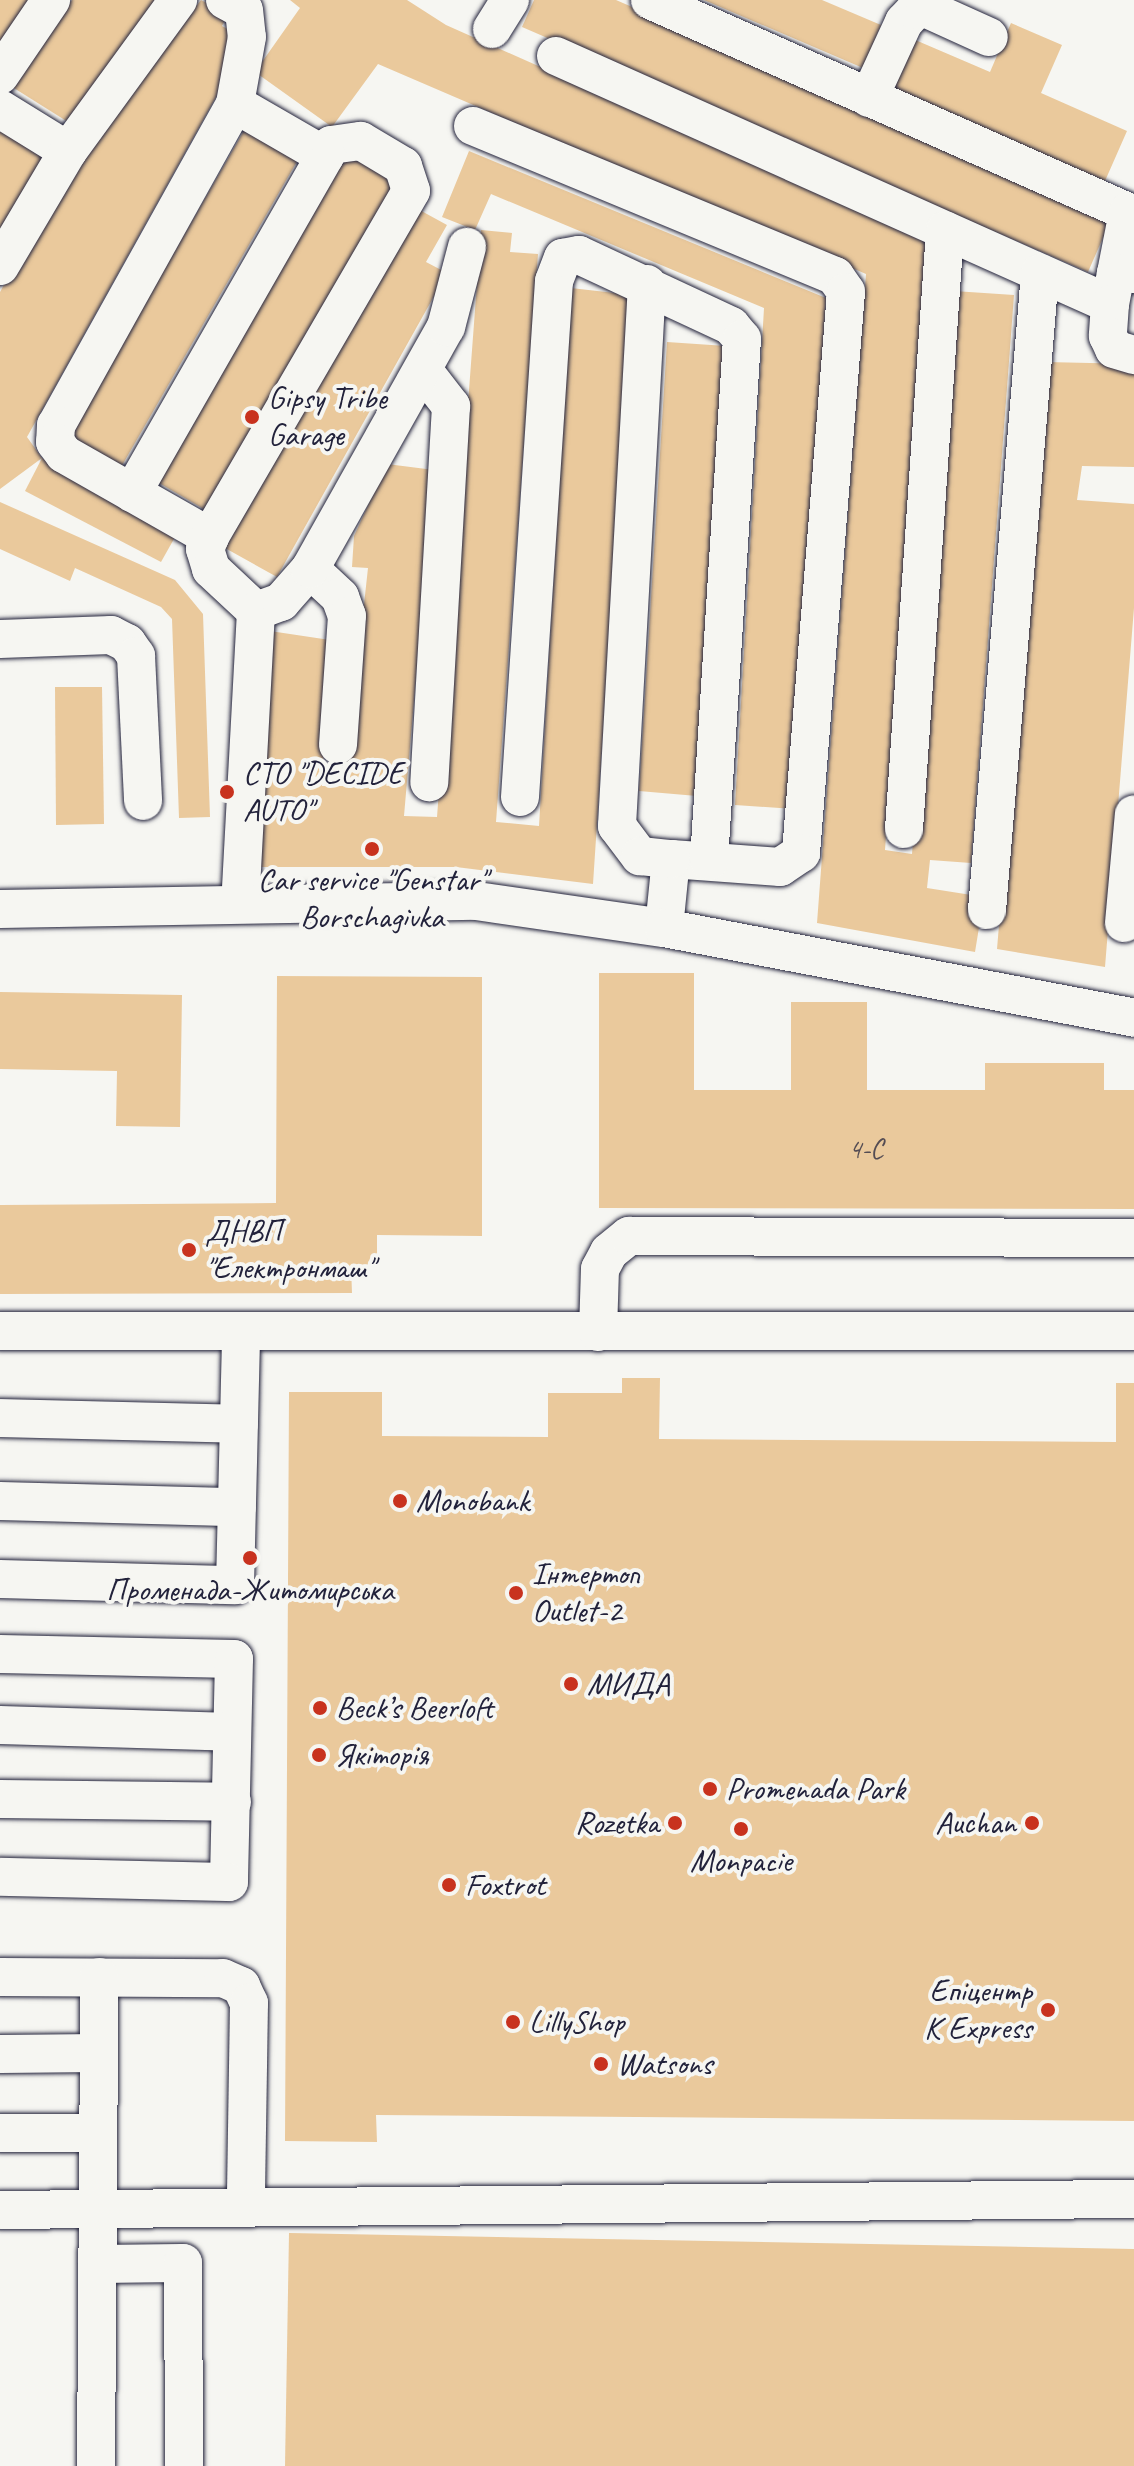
<!DOCTYPE html>
<meta charset="utf-8">
<style>
body{margin:0}
#map{position:relative;width:1134px;height:2466px;overflow:hidden;background:#f6f6f2;font-family:Caveat,sans-serif}
div>[style]{position:absolute}
.building>*{inset:0;background:#eac99c}
.roads{filter:drop-shadow(0 0 2px #22223b) drop-shadow(0 0 2px #22223b)}
.minor>*{height:38px;margin:-19px;padding:0 19px;transform-origin:19px;border-radius:19px;background:#f6f6f2}
.dots>*{width:22px;height:22px;translate:-50% -50%;box-sizing:border-box;border:4px solid #f6f6f2;border-radius:50%}
span{translate:-50% -50%;white-space:nowrap;text-align:center;line-height:1.15;-webkit-text-stroke:8px #f6f6f2;paint-order:stroke}
.number-label{font-size:28px;color:#544c53}
.number-label span{-webkit-text-stroke-width:0}
.poi-label{font-size:32px;color:#22223b}
.left{translate:0 -50%;text-align:left}
.right{translate:-100% -50%;text-align:right}
</style>
<div id="map">
<div class="building">
<div style="clip-path:polygon(0 0,34px 0,0 48px)"></div>
<div style="clip-path:polygon(72px 0,155px 0,68px 122px,9px 85px)"></div>
<div style="clip-path:polygon(201px 0,228px 14px,222px 26px,235px 33px,221px 88px,27px 437px,42px 458px,0 489px,0 292px,72px 162px)"></div>
<div style="clip-path:polygon(290px 0,407px 0,446px 25px,929px 240px,885px 850px,912px 854px,954px 291px,1014px 295px,971px 863px,930px 860px,927px 888px,984px 897px,975px 952px,817px 923px,866px 274px,378px 64px,332px 127px,255px 72px,300px 8px)"></div>
<div style="clip-path:polygon(534px 0,616px 0,1113px 215px,1088px 272px,522px 27px)"></div>
<div style="clip-path:polygon(704px 0,822px 0,881px 25px,863px 68px)"></div>
<div style="clip-path:polygon(1011px 23px,1062px 45px,1041px 93px,1127px 131px,1105px 181px,885px 85px,906px 36px,990px 72px)"></div>
<div style="clip-path:polygon(0 127px,50px 156px,0 241px)"></div>
<div style="clip-path:polygon(246px 127px,299px 158px,120px 469px,67px 439px)"></div>
<div style="clip-path:polygon(469px 151px,826px 298px,794px 809px,735px 805px,764px 308px,491px 194px,475px 230px,442px 217px)"></div>
<div style="clip-path:polygon(346px 153px,399px 184px,207px 511px,154px 480px)"></div>
<div style="clip-path:polygon(416px 208px,447px 225px,426px 262px,447px 273px,277px 577px,225px 548px)"></div>
<div style="clip-path:polygon(481px 230px,512px 233px,510px 252px,538px 254px,496px 822px,539px 826px,571px 288px,632px 295px,593px 884px,456px 867px,256px 867px,270px 631px,330px 640px,322px 786px,344px 786px,368px 568px,352px 567px,354px 536px,387px 464px,434px 470px,404px 816px,437px 817px)"></div>
<div style="clip-path:polygon(667px 342px,726px 346px,697px 796px,639px 791px)"></div>
<div style="clip-path:polygon(1046px 362px,1134px 364px,1134px 467px,1082px 466px,1077px 500px,1134px 504px,1134px 608px,1105px 967px,997px 949px)"></div>
<div style="clip-path:polygon(42px 458px,179px 530px,161px 562px,25px 491px)"></div>
<div style="clip-path:polygon(0 502px,175px 580px,203px 614px,210px 817px,179px 818px,172px 619px,161px 607px,75px 568px,70px 581px,0 549px)"></div>
<div style="clip-path:polygon(55px 687px,102px 687px,104px 824px,56px 825px)"></div>
<div style="clip-path:polygon(599px 973px,694px 973px,694px 1090px,791px 1090px,791px 1002px,867px 1002px,867px 1090px,985px 1090px,985px 1063px,1104px 1063px,1104px 1090px,1134px 1090px,1134px 1209px,599px 1208px)"></div>
<div style="clip-path:polygon(277px 976px,482px 977px,482px 1236px,377px 1235px,377px 1264px,351px 1265px,352px 1293px,0 1294px,0 1205px,276px 1203px)"></div>
<div style="clip-path:polygon(0 992px,182px 995px,180px 1127px,116px 1126px,117px 1071px,0 1069px)"></div>
<div style="clip-path:polygon(622px 1378px,660px 1378px,659px 1439px,1116px 1442px,1116px 1383px,1134px 1383px,1134px 2121px,376px 2115px,377px 2142px,285px 2141px,289px 1392px,382px 1392px,382px 1436px,548px 1437px,548px 1393px,622px 1393px)"></div>
<div style="clip-path:polygon(289px 2233px,1134px 2249px,1134px 2466px,285px 2466px)"></div>
</div>
<div class="roads">
<div class="minor">
<div style="left:225px;top:0;width:21px;rotate:28deg"></div>
<div style="left:244px;top:10px;width:27px;rotate:84deg"></div>
<div style="left:247px;top:37px;width:68px;rotate:100.2deg"></div>
<div style="left:235px;top:104px;width:368px;rotate:119.1deg"></div>
<div style="left:56px;top:425px;width:17px;rotate:93deg"></div>
<div style="left:55px;top:442px;width:15px;rotate:53deg"></div>
<div style="left:64px;top:454px;width:168px;rotate:29.6deg"></div>
<div style="left:210px;top:537px;width:13px;rotate:113deg"></div>
<div style="left:205px;top:549px;width:21px;rotate:73deg"></div>
<div style="left:211px;top:569px;width:62px;rotate:43deg"></div>
<div style="left:256px;top:611px;width:292px;rotate:93.1deg"></div>
<div style="left:650px;top:0;width:523px;rotate:23.92deg"></div>
<div style="left:1128px;top:212px;width:62px;rotate:101.1deg"></div>
<div style="left:492px;top:29px;width:34px;rotate:-58deg"></div>
<div style="left:556px;top:56px;width:607px;rotate:24.12deg"></div>
<div style="left:1110px;top:304px;width:32px;rotate:-79deg"></div>
<div style="left:1116px;top:273px;width:18px;rotate:3deg"></div>
<div style="left:0;top:75px;width:91px;rotate:-55.8deg"></div>
<div style="left:869px;top:98px;width:84px;rotate:-65.3deg"></div>
<div style="left:904px;top:22px;width:16px;rotate:-47deg"></div>
<div style="left:915px;top:10px;width:10px;rotate:-11deg"></div>
<div style="left:925px;top:8px;width:70px;rotate:24.4deg"></div>
<div style="left:235px;top:104px;width:104px;rotate:30deg"></div>
<div style="left:0;top:109px;width:80px;rotate:31.7deg"></div>
<div style="left:473px;top:126px;width:392px;rotate:22.5deg"></div>
<div style="left:835px;top:276px;width:19px;rotate:55deg"></div>
<div style="left:846px;top:292px;width:563px;rotate:94.59deg"></div>
<div style="left:801px;top:853px;width:25px;rotate:146deg"></div>
<div style="left:780px;top:867px;width:109px;rotate:-175.8deg"></div>
<div style="left:671px;top:859px;width:69px;rotate:95.8deg"></div>
<div style="left:0;top:266px;width:134px;rotate:-59.4deg"></div>
<div style="left:68px;top:151px;width:187px;rotate:-53.9deg"></div>
<div style="left:647px;top:284px;width:543px;rotate:93.17deg"></div>
<div style="left:617px;top:826px;width:38px;rotate:53deg"></div>
<div style="left:640px;top:856px;width:31px;rotate:6deg"></div>
<div style="left:1110px;top:304px;width:32px;rotate:94deg"></div>
<div style="left:1108px;top:336px;width:14px;rotate:65deg"></div>
<div style="left:1114px;top:349px;width:21px;rotate:17deg"></div>
<div style="left:423px;top:370px;width:46px;rotate:52.1deg"></div>
<div style="left:451px;top:406px;width:377px;rotate:93.3deg"></div>
<div style="left:132px;top:493px;width:401px;rotate:-60.2deg"></div>
<div style="left:331px;top:145px;width:30px;rotate:-8deg"></div>
<div style="left:361px;top:141px;width:49px;rotate:30.8deg"></div>
<div style="left:403px;top:166px;width:26px;rotate:72deg"></div>
<div style="left:411px;top:191px;width:400px;rotate:120.2deg"></div>
<div style="left:310px;top:569px;width:41px;rotate:43deg"></div>
<div style="left:340px;top:597px;width:20px;rotate:70deg"></div>
<div style="left:347px;top:616px;width:129px;rotate:94deg"></div>
<div style="left:256px;top:611px;width:27px;rotate:-20deg"></div>
<div style="left:281px;top:602px;width:44px;rotate:-48.7deg"></div>
<div style="left:310px;top:569px;width:278px;rotate:-60.7deg"></div>
<div style="left:446px;top:327px;width:83px;rotate:-75.3deg"></div>
<div style="left:0;top:639px;width:111px;rotate:-2.1deg"></div>
<div style="left:111px;top:635px;width:18px;rotate:27deg"></div>
<div style="left:127px;top:643px;width:16px;rotate:55deg"></div>
<div style="left:136px;top:656px;width:145px;rotate:87.2deg"></div>
<div style="left:520px;top:797px;width:517px;rotate:-86.23deg"></div>
<div style="left:554px;top:281px;width:25px;rotate:-69deg"></div>
<div style="left:563px;top:258px;width:16px;rotate:-11deg"></div>
<div style="left:579px;top:255px;width:168px;rotate:25deg"></div>
<div style="left:731px;top:326px;width:17px;rotate:50deg"></div>
<div style="left:742px;top:339px;width:523px;rotate:93.62deg"></div>
<div style="left:904px;top:829px;width:600px;rotate:-86.08deg"></div>
<div style="left:0;top:909px;width:476px;rotate:-1deg"></div>
<div style="left:476px;top:901px;width:190px;rotate:8.2deg"></div>
<div style="left:664px;top:928px;width:479px;rotate:10.8deg"></div>
<div style="left:987px;top:910px;width:639px;rotate:-85.24deg"></div>
<div style="left:1124px;top:923px;width:109px;rotate:-84.8deg"></div>
<div style="left:0;top:1331px;width:1134px"></div>
<div style="left:598px;top:1332px;width:63px;rotate:-88.2deg"></div>
<div style="left:600px;top:1269px;width:19px;rotate:-62deg"></div>
<div style="left:609px;top:1252px;width:26px;rotate:-39deg"></div>
<div style="left:629px;top:1236px;width:505px;rotate:0.23deg"></div>
<div style="left:0;top:1418px;width:239px;rotate:1.4deg"></div>
<div style="left:0;top:1501px;width:237px;rotate:1.5deg"></div>
<div style="left:0;top:1579px;width:235px;rotate:1.5deg"></div>
<div style="left:235px;top:1585px;width:253px;rotate:-88.6deg"></div>
<div style="left:0;top:1654px;width:234px;rotate:1.2deg"></div>
<div style="left:234px;top:1659px;width:223px;rotate:91.3deg"></div>
<div style="left:229px;top:1882px;width:229px;rotate:-178.7deg"></div>
<div style="left:0;top:1725px;width:232px;rotate:1.7deg"></div>
<div style="left:0;top:1799px;width:232px;rotate:0.7deg"></div>
<div style="left:0;top:1977px;width:223px;rotate:0.3deg"></div>
<div style="left:223px;top:1978px;width:20px;rotate:24deg"></div>
<div style="left:241px;top:1986px;width:19px;rotate:65deg"></div>
<div style="left:249px;top:2003px;width:201px;rotate:90.9deg"></div>
<div style="left:0;top:2054px;width:99px;rotate:-0.6deg"></div>
<div style="left:0;top:2133px;width:98px"></div>
<div style="left:0;top:2210px;width:1134px;rotate:-0.56deg"></div>
<div style="left:97px;top:2264px;width:86px;rotate:-0.7deg"></div>
<div style="left:183px;top:2263px;width:203px;rotate:89.7deg"></div>
<div style="left:96px;top:2466px;width:489px;rotate:-89.6deg"></div>
</div>
</div>
<div class="dots">
<div style="left:252px;top:417px;background:#c8321e"></div>
<div style="left:227px;top:792px;background:#c8321e"></div>
<div style="left:372px;top:849px;background:#c8321e"></div>
<div style="left:189px;top:1250px;background:#c8321e"></div>
<div style="left:400px;top:1501px;background:#c8321e"></div>
<div style="left:250px;top:1558px;background:#c8321e"></div>
<div style="left:516px;top:1593px;background:#c8321e"></div>
<div style="left:571px;top:1684px;background:#c8321e"></div>
<div style="left:320px;top:1708px;background:#c8321e"></div>
<div style="left:319px;top:1755px;background:#c8321e"></div>
<div style="left:710px;top:1789px;background:#c8321e"></div>
<div style="left:675px;top:1823px;background:#c8321e"></div>
<div style="left:1032px;top:1823px;background:#c8321e"></div>
<div style="left:741px;top:1829px;background:#c8321e"></div>
<div style="left:449px;top:1885px;background:#c8321e"></div>
<div style="left:1048px;top:2010px;background:#c8321e"></div>
<div style="left:513px;top:2022px;background:#c8321e"></div>
<div style="left:601px;top:2064px;background:#c8321e"></div>
</div>
<div class="number-label">
<span style="left:866px;top:1149px">4-С</span>
</div>
<div class="poi-label">
<span class="left" style="left:268px;top:417px">Gipsy Tribe<br>Garage</span>
<span class="left" style="left:243px;top:792px">СТО "DECIDE<br>AUTO"</span>
<span style="left:372px;top:899px">Car service "Genstar"<br>Borschagivka</span>
<span class="left" style="left:205px;top:1250px">ДНВП<br>"Електронмаш"</span>
<span class="left" style="left:416px;top:1501px">Monobank</span>
<span class="left" style="left:532px;top:1593px">Інтертоп<br>Outlet-2</span>
<span style="left:250px;top:1590px">Променада-Житомирська</span>
<span class="left" style="left:587px;top:1684px">МИДА</span>
<span class="left" style="left:336px;top:1708px">Beck’s Beerloft</span>
<span class="left" style="left:335px;top:1755px">Якіторія</span>
<span class="left" style="left:726px;top:1789px">Promenada Park</span>
<span class="right" style="left:659px;top:1823px">Rozetka</span>
<span class="right" style="left:1016px;top:1823px">Auchan</span>
<span style="left:741px;top:1861px">Monpacie</span>
<span class="left" style="left:465px;top:1885px">Foxtrot</span>
<span class="right" style="left:1032px;top:2010px">Епіцентр<br>К Express</span>
<span class="left" style="left:529px;top:2022px">LillyShop</span>
<span class="left" style="left:617px;top:2064px">Watsons</span>
</div>
</div>
